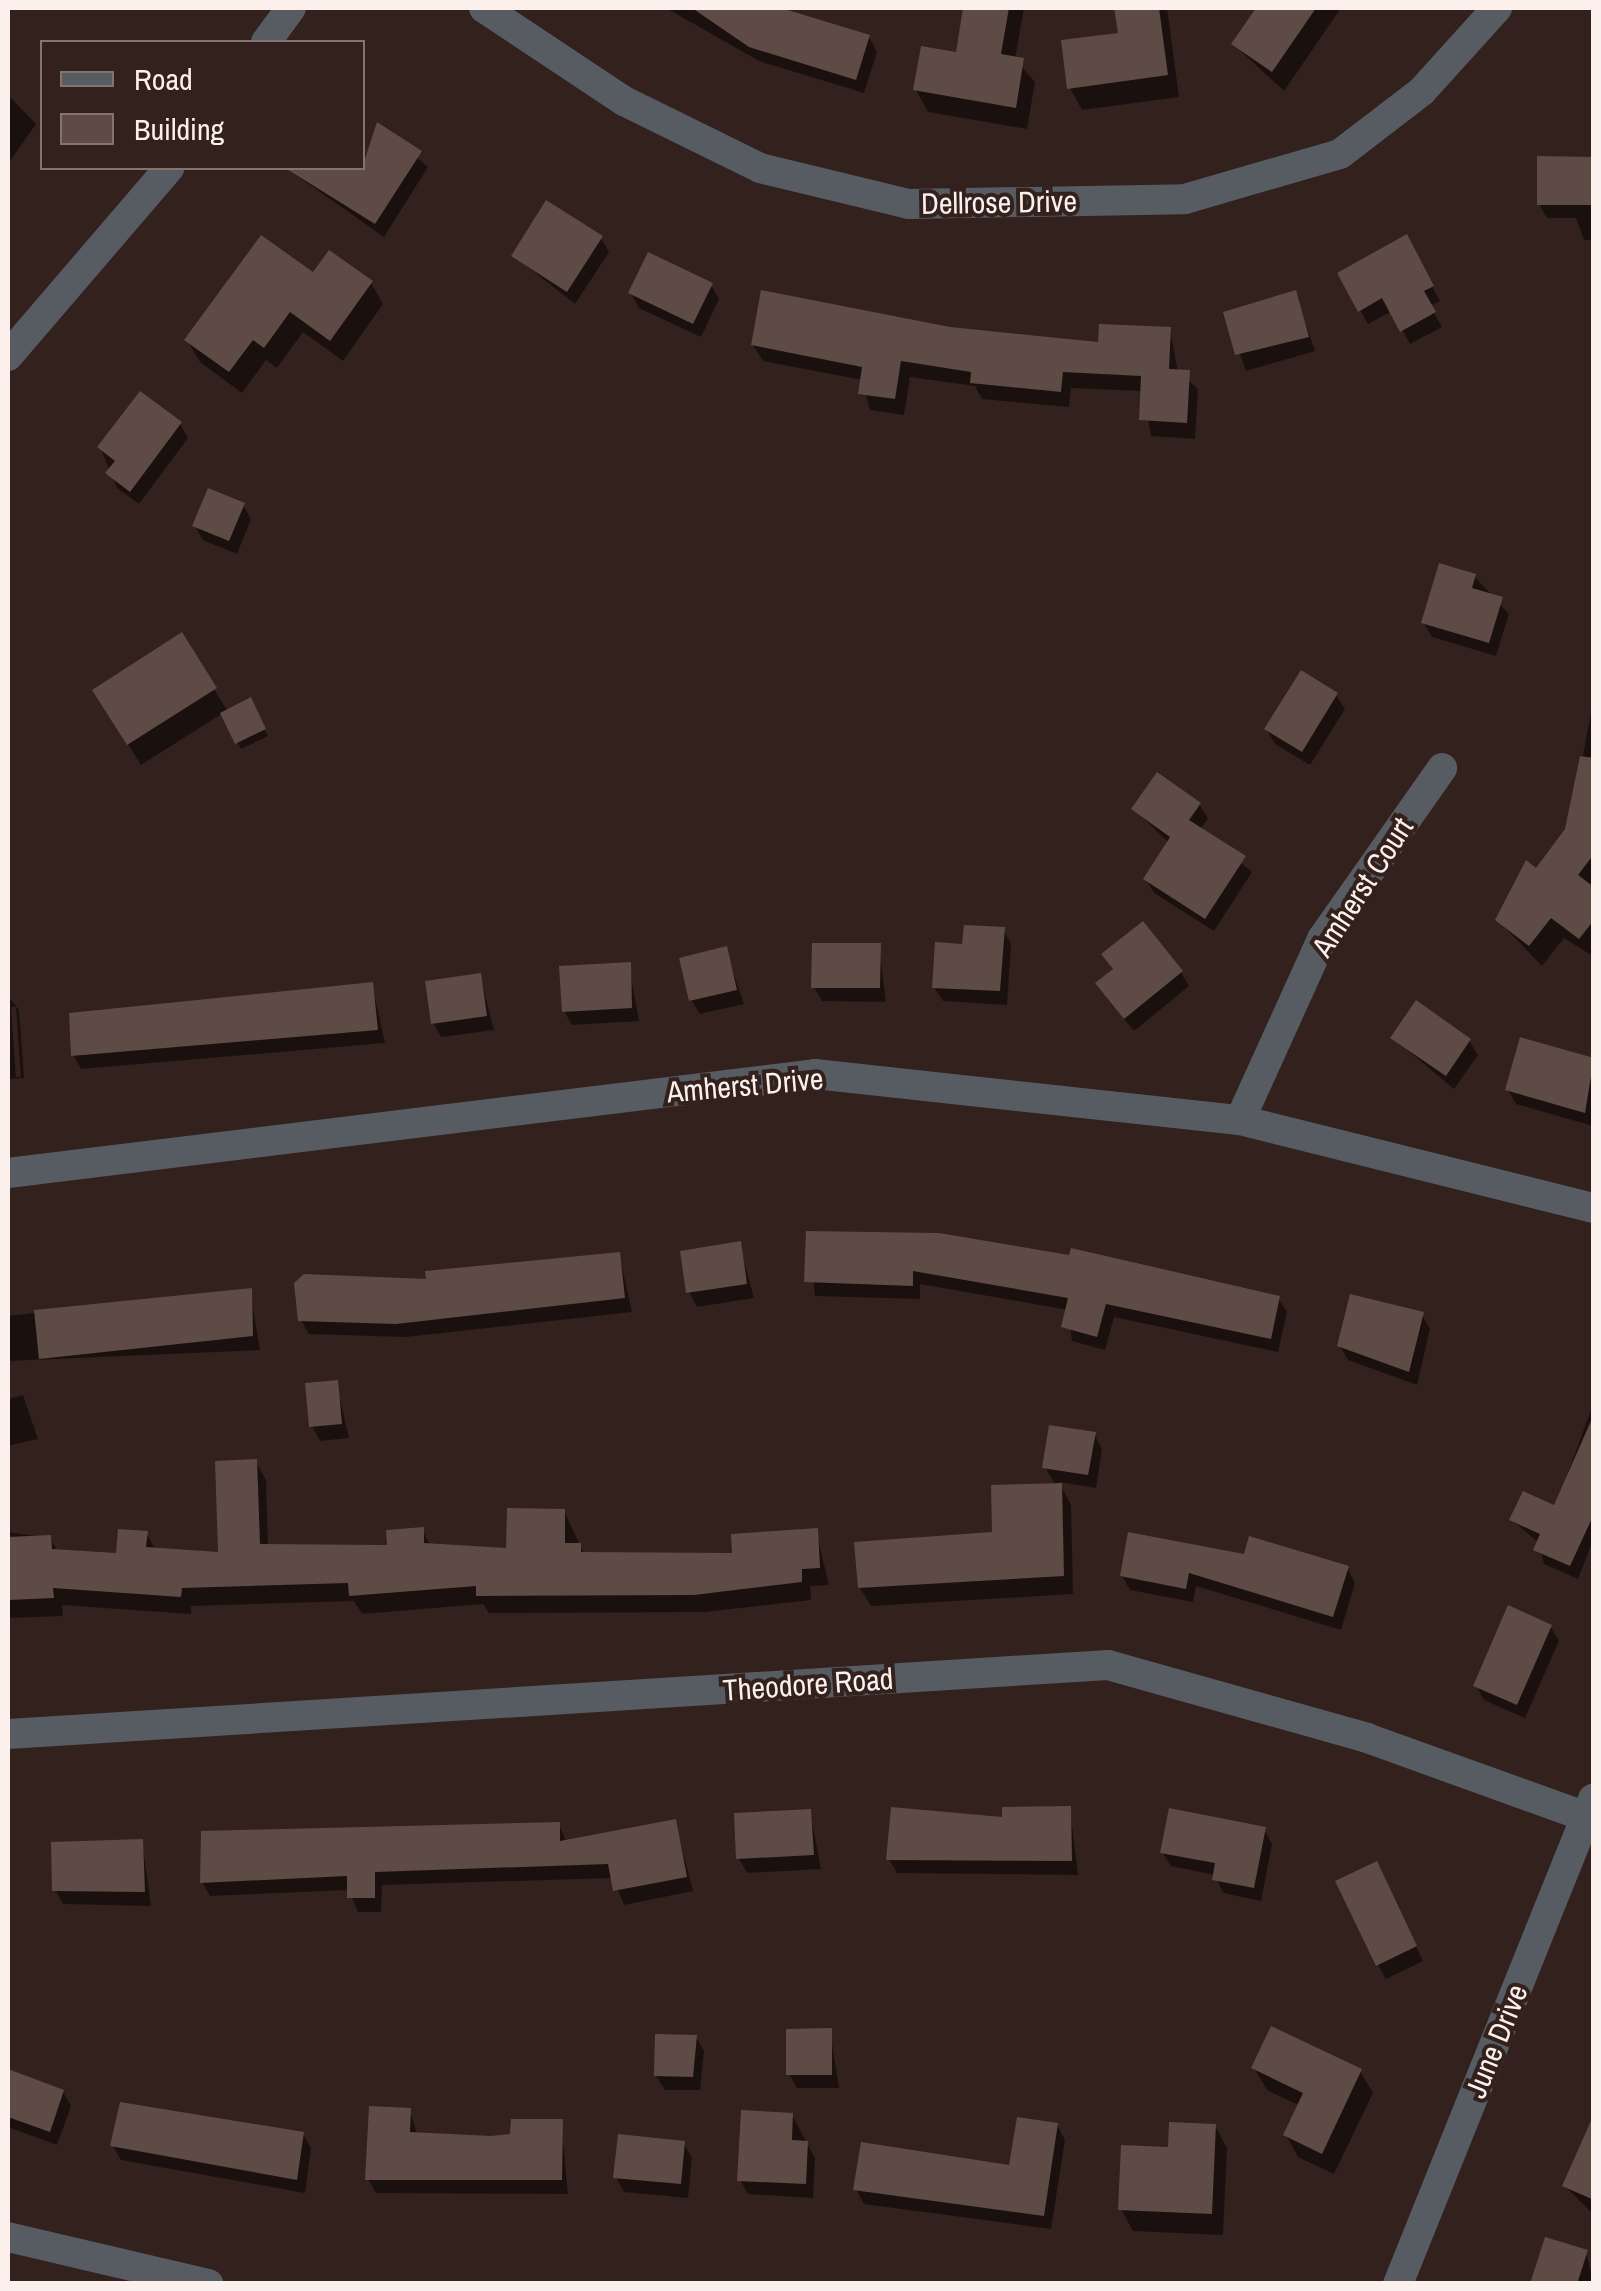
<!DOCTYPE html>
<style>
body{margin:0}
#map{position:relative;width:1601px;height:2291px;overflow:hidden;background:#32211c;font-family:"Archivo Narrow",sans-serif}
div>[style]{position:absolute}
.shadow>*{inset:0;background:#0007}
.building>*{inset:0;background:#5e4b45}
.minor>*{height:30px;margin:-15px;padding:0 15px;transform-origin:15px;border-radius:15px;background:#575b62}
span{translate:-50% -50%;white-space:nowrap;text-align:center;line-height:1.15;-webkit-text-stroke:8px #32211c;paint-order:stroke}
.street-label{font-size:30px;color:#fcf0ec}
.frame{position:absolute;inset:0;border:10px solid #fcf0ec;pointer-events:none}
.legend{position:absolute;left:40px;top:40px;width:325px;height:130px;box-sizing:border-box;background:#32211c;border:2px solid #83746f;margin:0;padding:12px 18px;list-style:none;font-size:30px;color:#fcf0ec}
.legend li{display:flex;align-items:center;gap:20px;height:50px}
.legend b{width:50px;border:2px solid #83746f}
</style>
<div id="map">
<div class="shadow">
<div style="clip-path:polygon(666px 8px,772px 8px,869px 37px,877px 52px,864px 93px,759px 61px)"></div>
<div style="clip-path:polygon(966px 8px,1024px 8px,1015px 59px,1035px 82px,1027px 129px,928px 112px,916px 90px,958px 55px)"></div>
<div style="clip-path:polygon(1117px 8px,1167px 8px,1179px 97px,1082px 110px,1070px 88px,1120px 35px)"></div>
<div style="clip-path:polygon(1259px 8px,1341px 8px,1284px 91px,1233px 44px)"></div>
<div style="clip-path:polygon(8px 95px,36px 124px,8px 164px)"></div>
<div style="clip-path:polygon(377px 125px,428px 167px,384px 237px,286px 168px,362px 168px)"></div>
<div style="clip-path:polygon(1594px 160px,1594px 240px,1584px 240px,1576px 218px,1547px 218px,1539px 204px)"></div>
<div style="clip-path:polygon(601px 238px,609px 252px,575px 304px,514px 256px)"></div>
<div style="clip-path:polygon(1406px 238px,1440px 301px,1430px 306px,1442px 327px,1410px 344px,1392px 311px,1368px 324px,1340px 274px)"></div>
<div style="clip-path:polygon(313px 276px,371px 283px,383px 304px,343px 361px,303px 332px,277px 368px,266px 360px,242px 393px,200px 362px,187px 340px)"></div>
<div style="clip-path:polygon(711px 285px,719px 299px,701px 337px,639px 308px,631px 293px)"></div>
<div style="clip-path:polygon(1295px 293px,1315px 351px,1246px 371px,1226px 313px)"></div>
<div style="clip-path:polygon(950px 329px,1101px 344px,1170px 330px,1178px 372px,1198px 389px,1195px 439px,1151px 436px,1143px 391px,1071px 388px,1069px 407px,982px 399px,975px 386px,910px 377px,904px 415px,870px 410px,862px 380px,763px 361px,753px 345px)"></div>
<div style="clip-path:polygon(180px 424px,188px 438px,139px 504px,117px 488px,100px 447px)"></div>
<div style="clip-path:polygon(243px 505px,251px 519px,237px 554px,203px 540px,195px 526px)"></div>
<div style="clip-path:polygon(1474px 576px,1509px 614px,1496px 656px,1432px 637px,1424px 623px)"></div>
<div style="clip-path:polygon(214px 689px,228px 712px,250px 701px,268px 736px,241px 749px,223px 713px,141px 765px,108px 712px)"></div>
<div style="clip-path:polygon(1336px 695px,1345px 709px,1310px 765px,1275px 744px,1267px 730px)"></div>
<div style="clip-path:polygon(1594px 697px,1594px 818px,1574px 802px)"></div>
<div style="clip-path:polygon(1199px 804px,1208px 819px,1200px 829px,1252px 872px,1214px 931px,1154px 893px,1146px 879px,1169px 843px,1134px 809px)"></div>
<div style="clip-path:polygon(1593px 853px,1594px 957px,1564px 938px,1542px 966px,1498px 920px,1536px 871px)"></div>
<div style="clip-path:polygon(1003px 930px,1011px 944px,1007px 1005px,943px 1001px,934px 987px,964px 946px)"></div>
<div style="clip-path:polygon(879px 946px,886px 1002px,822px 1001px,814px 987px)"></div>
<div style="clip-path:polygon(725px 949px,744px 1004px,700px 1014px,691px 1000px)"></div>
<div style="clip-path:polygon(1104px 955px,1181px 972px,1189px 986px,1134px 1031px,1107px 998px,1114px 971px)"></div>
<div style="clip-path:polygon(629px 965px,639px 1021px,572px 1025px,564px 1011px)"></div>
<div style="clip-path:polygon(480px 976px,494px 1030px,441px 1037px,433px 1023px)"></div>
<div style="clip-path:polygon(372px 984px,385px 1043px,81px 1069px,73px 1055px)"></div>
<div style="clip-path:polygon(evenodd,8px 996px,19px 1010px,24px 1078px,8px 1079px,8px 996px,11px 1007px,16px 1007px,21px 1077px,16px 1077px,11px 1007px)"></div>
<div style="clip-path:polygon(1393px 1038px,1469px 1041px,1478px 1055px,1454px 1089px)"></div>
<div style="clip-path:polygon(1594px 1060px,1593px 1126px,1516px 1104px,1508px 1090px)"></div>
<div style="clip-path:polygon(808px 1233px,1278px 1298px,1287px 1312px,1278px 1352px,1114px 1317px,1105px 1350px,1072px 1341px,1068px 1310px,920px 1284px,920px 1299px,815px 1296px)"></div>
<div style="clip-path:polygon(739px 1244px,754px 1298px,697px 1307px,689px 1292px)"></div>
<div style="clip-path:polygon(619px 1254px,632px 1312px,405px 1337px,309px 1334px,301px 1320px)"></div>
<div style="clip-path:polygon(250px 1290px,260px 1350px,8px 1361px,8px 1316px)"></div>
<div style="clip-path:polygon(1422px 1315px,1430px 1329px,1417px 1385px,1348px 1360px,1340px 1346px)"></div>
<div style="clip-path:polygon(336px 1382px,349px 1438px,320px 1441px,312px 1426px)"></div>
<div style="clip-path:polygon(23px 1395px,38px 1439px,8px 1446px,8px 1399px)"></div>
<div style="clip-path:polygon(1594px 1402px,1594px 1538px,1578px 1579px,1544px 1564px,1539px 1543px,1512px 1520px,1555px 1508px)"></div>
<div style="clip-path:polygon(1094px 1434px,1102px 1449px,1096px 1488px,1059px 1482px,1071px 1505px,1073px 1594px,871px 1606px,860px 1588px,994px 1534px,1056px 1486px,1045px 1467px)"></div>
<div style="clip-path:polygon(256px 1462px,266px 1480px,268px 1546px,390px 1547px,422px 1530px,431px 1546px,509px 1551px,564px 1511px,584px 1554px,735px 1555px,816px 1531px,829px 1585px,810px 1586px,811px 1600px,705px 1612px,489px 1613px,483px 1604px,362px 1614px,354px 1601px,191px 1606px,191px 1614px,62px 1605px,63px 1616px,8px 1618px,8px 1532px,50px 1538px,58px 1552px,118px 1556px,146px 1533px,156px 1551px,221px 1555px)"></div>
<div style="clip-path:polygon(1246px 1556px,1347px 1568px,1355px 1583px,1341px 1630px,1196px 1586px,1193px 1602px,1130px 1590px,1122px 1576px)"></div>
<div style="clip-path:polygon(1550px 1626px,1559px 1641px,1525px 1718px,1484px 1700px,1476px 1685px)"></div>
<div style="clip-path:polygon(1070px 1808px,1078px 1875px,897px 1873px,889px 1859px)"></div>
<div style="clip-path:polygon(810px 1811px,821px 1869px,747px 1873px,739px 1859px)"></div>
<div style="clip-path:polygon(675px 1822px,693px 1891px,624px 1905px,613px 1878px,382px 1885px,381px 1912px,358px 1912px,349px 1890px,210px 1896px,202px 1882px,559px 1825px,567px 1843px)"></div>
<div style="clip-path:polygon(1264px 1829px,1272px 1844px,1261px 1901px,1223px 1893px,1215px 1875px,1171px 1866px,1162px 1852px)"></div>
<div style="clip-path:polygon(142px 1841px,151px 1906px,63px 1904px,55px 1890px)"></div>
<div style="clip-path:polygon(1384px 1878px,1423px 1961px,1386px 1979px,1378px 1965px)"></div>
<div style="clip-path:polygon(830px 2031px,839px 2088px,797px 2088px,789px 2074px)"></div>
<div style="clip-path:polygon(696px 2037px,704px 2051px,700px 2090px,665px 2090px,656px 2076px)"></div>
<div style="clip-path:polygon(1254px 2068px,1360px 2071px,1373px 2093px,1334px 2174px,1298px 2157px,1286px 2135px,1300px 2106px,1267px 2090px)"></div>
<div style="clip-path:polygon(8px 2072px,63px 2092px,71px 2106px,57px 2145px,8px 2127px)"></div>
<div style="clip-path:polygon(410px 2110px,417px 2135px,513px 2137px,561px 2122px,568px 2194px,376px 2193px,368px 2179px)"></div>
<div style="clip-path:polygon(792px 2115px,815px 2158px,813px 2198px,748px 2194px,740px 2180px)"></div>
<div style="clip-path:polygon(1594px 2120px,1594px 2215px,1565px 2186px)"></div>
<div style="clip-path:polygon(1057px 2125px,1065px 2140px,1051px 2229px,864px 2204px,856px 2189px,1011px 2168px)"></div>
<div style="clip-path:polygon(1215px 2126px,1227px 2148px,1223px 2235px,1133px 2231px,1121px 2209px)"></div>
<div style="clip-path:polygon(303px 2134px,311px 2148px,305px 2193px,121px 2160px,113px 2146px)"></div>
<div style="clip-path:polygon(684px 2144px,692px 2158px,688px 2198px,624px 2192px,616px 2177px)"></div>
<div style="clip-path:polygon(1586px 2252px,1594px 2284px,1533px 2284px)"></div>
</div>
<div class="building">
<div style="clip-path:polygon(692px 8px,781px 8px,870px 35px,856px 80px,749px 47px)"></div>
<div style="clip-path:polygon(963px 8px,1009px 8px,1001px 54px,1024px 58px,1016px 108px,913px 90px,921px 46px,956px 52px)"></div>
<div style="clip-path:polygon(1114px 8px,1159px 8px,1168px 75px,1067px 89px,1061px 40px,1118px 33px)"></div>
<div style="clip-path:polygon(1256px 8px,1316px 8px,1272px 72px,1231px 44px)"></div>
<div style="clip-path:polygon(377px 122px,422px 151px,375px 224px,285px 168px,362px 168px)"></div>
<div style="clip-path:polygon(1537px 156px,1594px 157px,1594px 205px,1537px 205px)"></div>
<div style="clip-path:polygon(546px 200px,603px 236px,567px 292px,511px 256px)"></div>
<div style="clip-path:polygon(1407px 234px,1434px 286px,1424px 291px,1436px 312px,1400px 332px,1382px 298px,1358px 312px,1337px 273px)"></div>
<div style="clip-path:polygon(261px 235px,313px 272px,329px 250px,373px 281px,330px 341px,290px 312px,264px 348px,253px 340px,229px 372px,184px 340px)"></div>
<div style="clip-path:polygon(648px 252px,713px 283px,693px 324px,628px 293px)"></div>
<div style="clip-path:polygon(761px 290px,950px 327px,1098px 342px,1099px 324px,1171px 327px,1169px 369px,1190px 370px,1187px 423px,1139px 420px,1141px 376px,1063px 372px,1061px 392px,970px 383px,971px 372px,901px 361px,895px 399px,858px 394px,862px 367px,751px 345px)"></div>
<div style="clip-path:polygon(1296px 290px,1309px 337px,1235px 355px,1223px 312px)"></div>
<div style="clip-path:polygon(140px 391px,182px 422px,130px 492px,105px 473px,115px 461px,97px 447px)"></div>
<div style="clip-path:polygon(208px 488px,245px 503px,229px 541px,192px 526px)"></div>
<div style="clip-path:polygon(1439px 563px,1476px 574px,1472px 588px,1503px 597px,1489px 643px,1421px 623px)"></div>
<div style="clip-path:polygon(182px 632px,217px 688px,127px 745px,92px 690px)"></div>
<div style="clip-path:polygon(1301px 670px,1338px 693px,1302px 752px,1264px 729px)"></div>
<div style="clip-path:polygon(251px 697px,266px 729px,235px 744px,220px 713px)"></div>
<div style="clip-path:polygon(1580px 756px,1594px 758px,1594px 854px,1578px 875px,1594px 887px,1594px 920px,1579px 939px,1551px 918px,1529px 946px,1495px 920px,1526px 860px,1536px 868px,1565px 829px)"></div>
<div style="clip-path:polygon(1157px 772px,1201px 803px,1189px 820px,1246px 856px,1205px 919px,1143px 879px,1170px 837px,1131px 809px)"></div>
<div style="clip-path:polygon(1143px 921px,1183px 971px,1124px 1019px,1095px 983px,1113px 969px,1101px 954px)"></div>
<div style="clip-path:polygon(964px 925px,1005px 927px,1000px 991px,932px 988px,935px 942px,962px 944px)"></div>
<div style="clip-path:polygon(812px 943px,881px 943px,880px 988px,811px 988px)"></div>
<div style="clip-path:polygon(727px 946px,737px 990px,689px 1001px,679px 958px)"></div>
<div style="clip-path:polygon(631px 962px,632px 1008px,562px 1012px,559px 966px)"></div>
<div style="clip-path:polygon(481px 973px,487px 1016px,431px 1024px,425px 981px)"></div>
<div style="clip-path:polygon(373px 982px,378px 1030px,71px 1056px,69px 1013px)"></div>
<div style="clip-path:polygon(1416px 1000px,1471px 1039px,1446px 1076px,1390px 1038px)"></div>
<div style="clip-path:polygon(1520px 1037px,1594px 1058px,1585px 1113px,1505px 1090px)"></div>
<div style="clip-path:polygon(806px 1231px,939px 1233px,1069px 1255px,1071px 1248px,1280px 1296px,1271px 1339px,1106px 1304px,1097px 1337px,1061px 1327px,1068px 1298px,913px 1271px,913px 1286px,804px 1282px)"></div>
<div style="clip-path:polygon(741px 1241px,747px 1284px,686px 1293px,680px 1251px)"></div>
<div style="clip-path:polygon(620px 1252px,625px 1298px,396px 1324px,298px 1321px,294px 1283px,304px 1274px,426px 1279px,425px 1271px)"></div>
<div style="clip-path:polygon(252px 1288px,253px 1336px,39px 1359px,34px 1310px)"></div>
<div style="clip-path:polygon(1350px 1294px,1424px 1312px,1409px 1372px,1337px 1346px)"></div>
<div style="clip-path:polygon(338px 1380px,342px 1424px,309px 1427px,305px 1383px)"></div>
<div style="clip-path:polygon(1594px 1414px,1594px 1514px,1570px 1566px,1533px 1550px,1540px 1534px,1509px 1520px,1523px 1491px,1554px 1505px)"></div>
<div style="clip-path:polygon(1049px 1425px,1096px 1432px,1088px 1475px,1042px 1468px)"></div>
<div style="clip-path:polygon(257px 1459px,260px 1544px,387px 1545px,386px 1530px,424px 1527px,424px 1543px,506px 1548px,507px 1508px,565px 1509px,565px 1543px,581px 1543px,581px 1552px,732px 1553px,731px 1534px,818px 1528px,820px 1568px,802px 1569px,802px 1582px,694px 1595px,476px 1596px,476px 1586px,349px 1596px,348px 1583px,182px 1588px,181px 1597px,53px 1588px,54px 1598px,8px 1600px,8px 1537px,51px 1535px,52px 1549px,116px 1553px,118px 1529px,148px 1531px,146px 1547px,218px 1552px,215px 1461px)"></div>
<div style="clip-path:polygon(1062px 1483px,1064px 1576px,858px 1588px,854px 1542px,992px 1532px,991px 1485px)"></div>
<div style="clip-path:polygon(1128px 1532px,1244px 1554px,1249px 1536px,1349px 1566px,1333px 1617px,1189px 1573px,1186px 1589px,1120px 1576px)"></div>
<div style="clip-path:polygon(1508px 1605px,1552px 1625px,1517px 1705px,1473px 1686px)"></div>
<div style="clip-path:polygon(1071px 1806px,1072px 1861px,886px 1860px,891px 1807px,1002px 1817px,1002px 1807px)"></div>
<div style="clip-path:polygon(1169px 1808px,1266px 1827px,1254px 1888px,1212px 1880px,1215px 1863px,1160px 1853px)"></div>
<div style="clip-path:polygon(811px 1809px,814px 1855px,736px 1859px,734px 1813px)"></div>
<div style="clip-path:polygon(676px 1819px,687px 1877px,613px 1891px,608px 1864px,375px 1872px,375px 1898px,347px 1898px,347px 1876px,200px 1883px,201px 1831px,560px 1822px,560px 1841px)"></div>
<div style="clip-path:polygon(143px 1839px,145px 1892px,52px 1891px,51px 1842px)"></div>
<div style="clip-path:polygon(1377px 1861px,1417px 1946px,1376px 1966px,1335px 1881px)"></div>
<div style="clip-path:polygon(1271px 2026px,1362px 2069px,1322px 2154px,1283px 2135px,1303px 2093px,1251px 2068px)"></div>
<div style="clip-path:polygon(832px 2028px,832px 2075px,786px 2075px,786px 2029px)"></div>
<div style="clip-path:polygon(655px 2034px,697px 2035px,693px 2077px,654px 2076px)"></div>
<div style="clip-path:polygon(8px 2069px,64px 2090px,50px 2132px,8px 2117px)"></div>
<div style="clip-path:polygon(120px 2102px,304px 2132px,297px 2180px,110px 2146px)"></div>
<div style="clip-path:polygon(369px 2106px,411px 2108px,410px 2132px,491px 2136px,510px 2134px,511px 2119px,563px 2119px,562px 2180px,365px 2180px)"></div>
<div style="clip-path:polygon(741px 2110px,793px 2113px,792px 2140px,808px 2141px,806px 2184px,737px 2181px)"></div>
<div style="clip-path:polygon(1594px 2114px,1594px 2200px,1562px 2186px)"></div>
<div style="clip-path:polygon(1017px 2117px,1058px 2123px,1044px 2216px,853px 2190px,861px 2142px,1009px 2165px)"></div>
<div style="clip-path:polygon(1169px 2122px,1216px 2124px,1212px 2214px,1118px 2210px,1121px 2145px,1168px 2147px)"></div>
<div style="clip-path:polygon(618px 2134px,685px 2141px,681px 2184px,613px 2178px)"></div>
<div style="clip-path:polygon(1545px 2237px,1588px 2250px,1577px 2284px,1530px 2284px)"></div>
</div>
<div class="minor">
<div style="left:484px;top:8px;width:168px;rotate:33.6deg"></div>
<div style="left:624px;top:101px;width:152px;rotate:26.2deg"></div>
<div style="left:760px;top:168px;width:153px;rotate:13.6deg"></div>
<div style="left:909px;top:204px;width:276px;rotate:-1deg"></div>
<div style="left:1185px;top:199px;width:161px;rotate:-16.2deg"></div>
<div style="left:1340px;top:154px;width:103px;rotate:-37.5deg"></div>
<div style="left:1422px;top:91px;width:112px;rotate:-47.9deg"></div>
<div style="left:266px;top:42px;width:42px;rotate:-53.7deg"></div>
<div style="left:8px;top:356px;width:248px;rotate:-49.4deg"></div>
<div style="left:1240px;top:1120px;width:199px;rotate:-65.6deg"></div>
<div style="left:1322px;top:939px;width:209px;rotate:-54.9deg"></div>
<div style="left:8px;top:1173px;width:813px;rotate:-6.99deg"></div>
<div style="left:815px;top:1074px;width:427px;rotate:6.2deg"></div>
<div style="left:1240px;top:1120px;width:365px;rotate:14deg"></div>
<div style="left:8px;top:1734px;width:1102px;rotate:-3.59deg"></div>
<div style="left:1108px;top:1665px;width:269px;rotate:15.7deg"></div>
<div style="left:1367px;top:1738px;width:233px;rotate:19.8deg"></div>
<div style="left:8px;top:2237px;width:206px;rotate:13.2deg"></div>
<div style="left:1398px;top:2284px;width:523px;rotate:-68.1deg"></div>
</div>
<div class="street-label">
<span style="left:999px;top:202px;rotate:-1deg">Dellrose Drive</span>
<span style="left:1362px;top:887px;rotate:-57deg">Amherst Court</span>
<span style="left:745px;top:1085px;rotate:-5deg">Amherst Drive</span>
<span style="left:808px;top:1684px;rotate:-4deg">Theodore Road</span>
<span style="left:1496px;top:2041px;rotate:-68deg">June Drive</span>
</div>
<div class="frame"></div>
<ul class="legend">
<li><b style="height:12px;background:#575b62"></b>Road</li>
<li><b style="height:28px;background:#5e4b45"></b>Building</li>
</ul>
</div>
